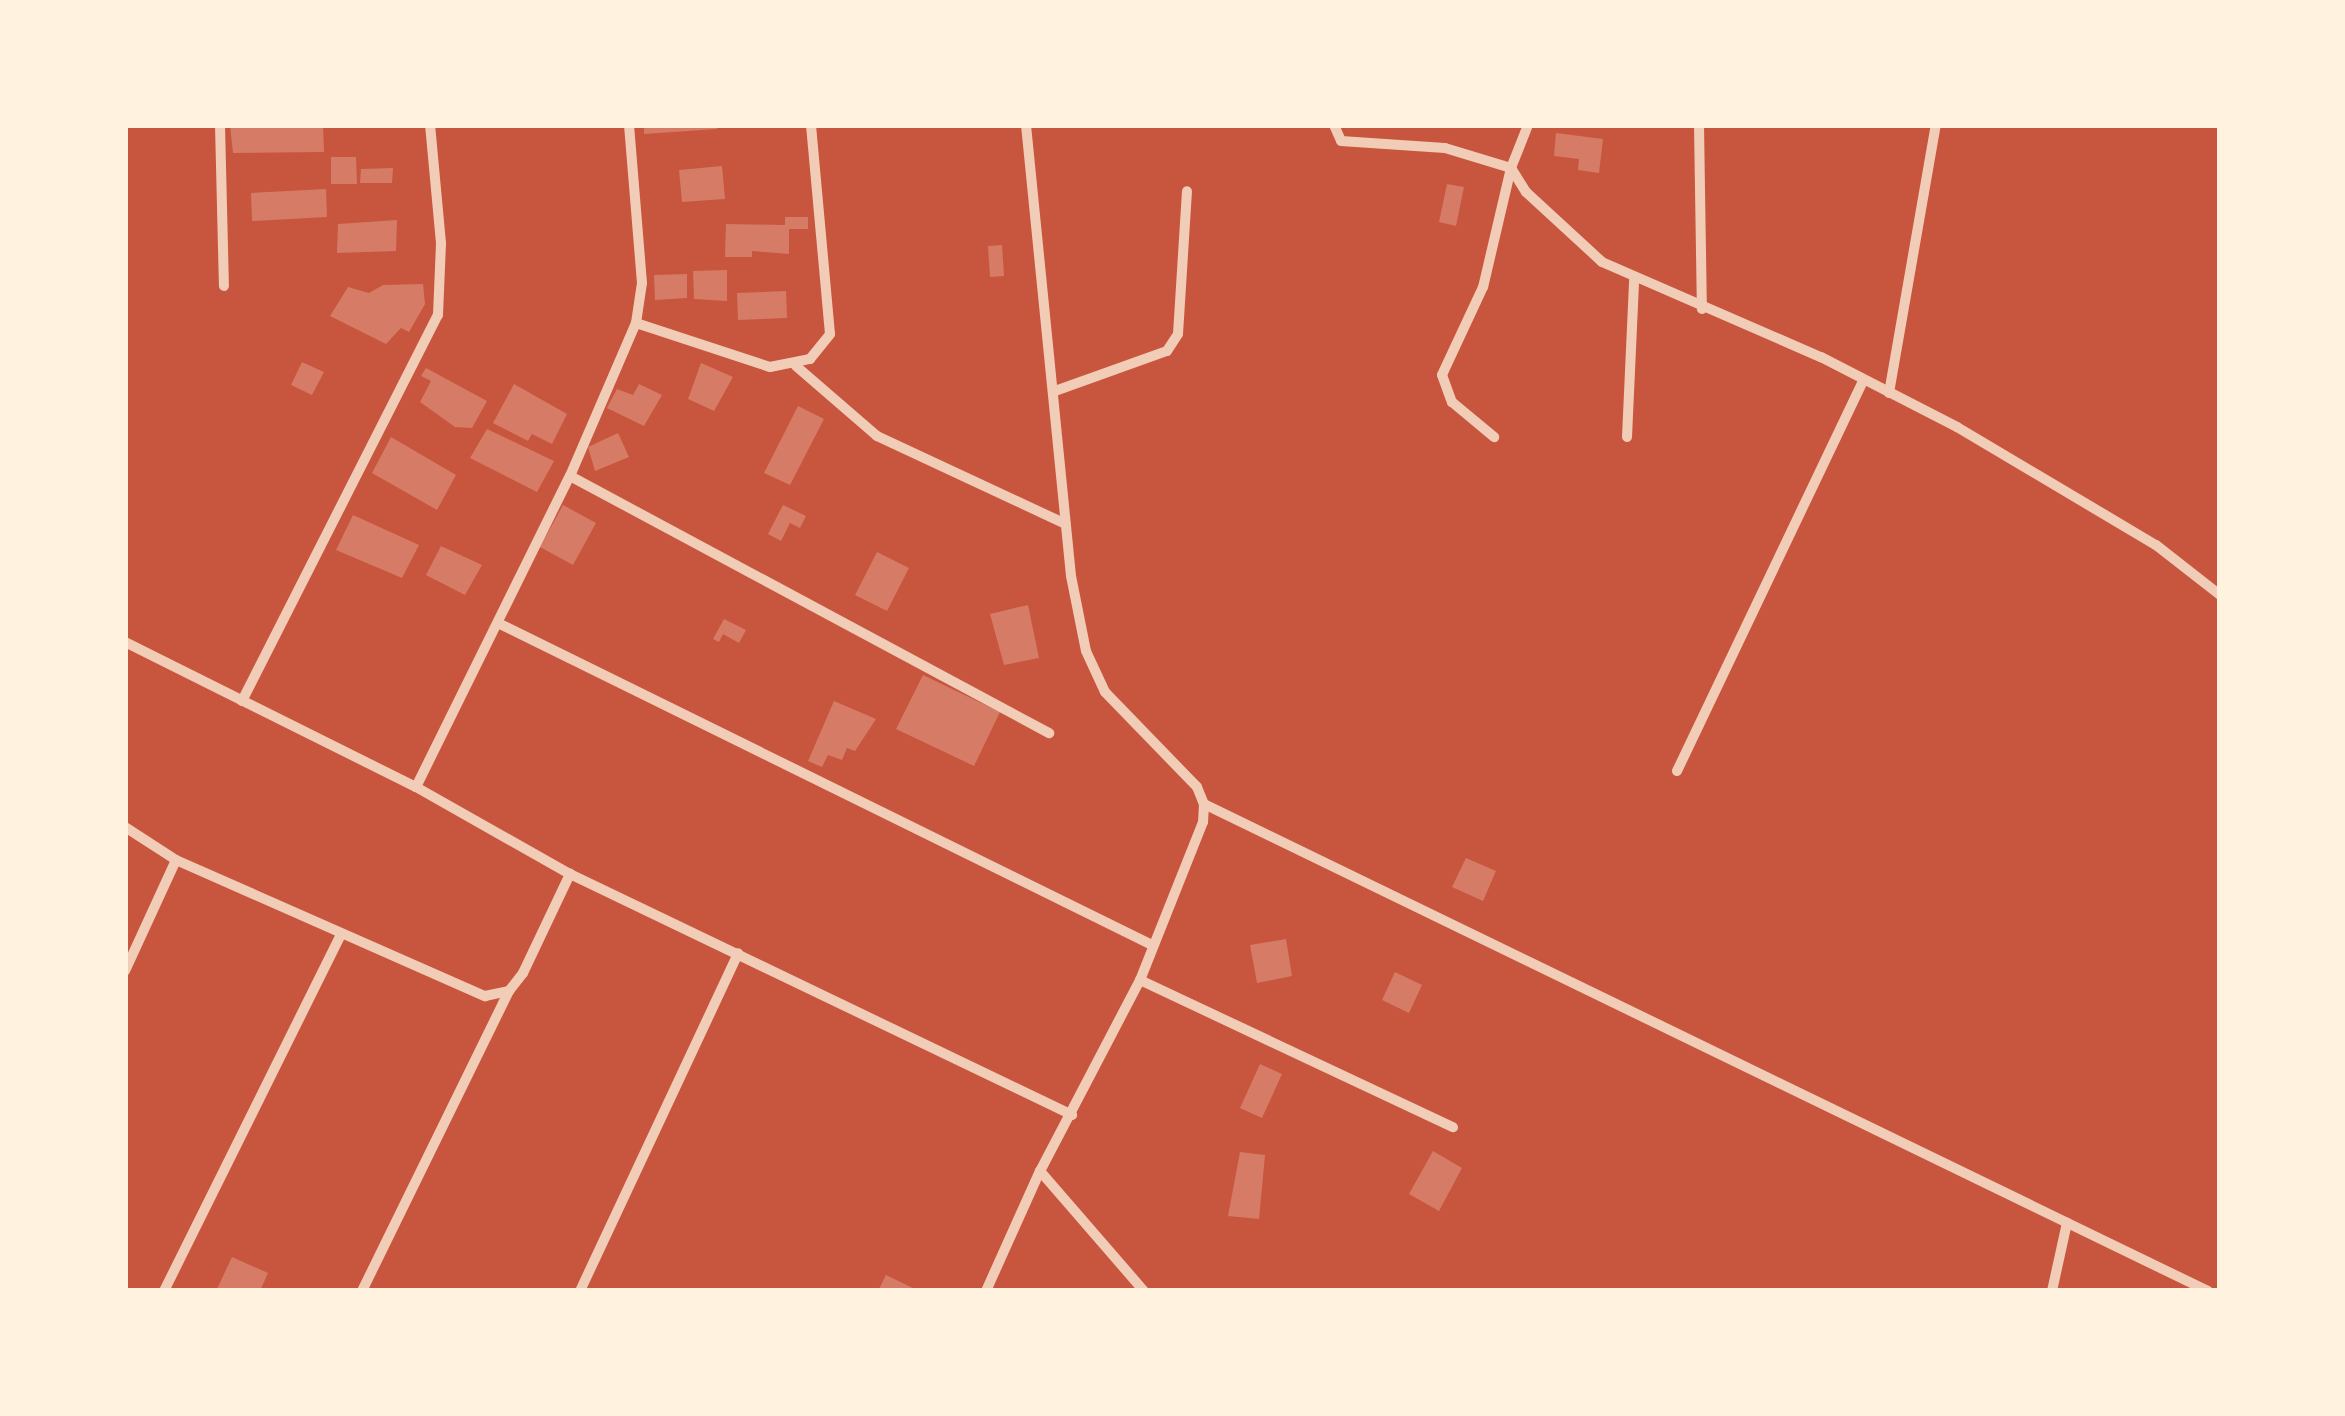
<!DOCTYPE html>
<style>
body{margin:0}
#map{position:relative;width:2345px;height:1416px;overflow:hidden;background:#c8553d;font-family:"Titillium Web",sans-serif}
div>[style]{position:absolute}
.building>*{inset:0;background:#d67c66}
.minor>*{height:10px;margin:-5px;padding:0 5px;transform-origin:5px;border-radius:5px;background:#f1ccb7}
span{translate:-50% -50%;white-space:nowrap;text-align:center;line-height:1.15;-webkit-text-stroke:8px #fff3e0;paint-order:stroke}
.frame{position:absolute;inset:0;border:128px solid #fff3e0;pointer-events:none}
</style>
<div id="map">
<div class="building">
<div style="clip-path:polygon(230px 125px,323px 125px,324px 152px,233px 153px)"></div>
<div style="clip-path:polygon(644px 125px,717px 125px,717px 129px,644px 134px)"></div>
<div style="clip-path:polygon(1556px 133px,1603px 139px,1599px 173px,1578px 170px,1579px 159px,1554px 156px)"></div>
<div style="clip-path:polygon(331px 157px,356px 157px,357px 184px,331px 184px)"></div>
<div style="clip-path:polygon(722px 166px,725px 199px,682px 202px,679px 170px)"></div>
<div style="clip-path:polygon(393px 168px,392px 183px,360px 183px,361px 169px)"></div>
<div style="clip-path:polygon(1447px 184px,1464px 187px,1456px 226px,1439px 222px)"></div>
<div style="clip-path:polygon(326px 189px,327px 217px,252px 221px,251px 193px)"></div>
<div style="clip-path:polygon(785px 217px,808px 217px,808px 229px,789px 229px,789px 254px,752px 251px,752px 257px,725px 257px,726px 224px,785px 225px)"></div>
<div style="clip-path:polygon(397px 220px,396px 251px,337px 253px,338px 224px)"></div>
<div style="clip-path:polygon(1002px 245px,1004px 276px,990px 277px,988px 246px)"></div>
<div style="clip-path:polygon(727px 270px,727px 301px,694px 299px,693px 271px)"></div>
<div style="clip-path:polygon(687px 274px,687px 298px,655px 300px,654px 275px)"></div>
<div style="clip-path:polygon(423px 284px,425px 304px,409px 332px,401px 328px,386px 344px,330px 316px,348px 287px,369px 293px,383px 285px)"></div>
<div style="clip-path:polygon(786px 291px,787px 318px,738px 320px,737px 293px)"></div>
<div style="clip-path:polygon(302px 362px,324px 372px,312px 395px,291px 385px)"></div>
<div style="clip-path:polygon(701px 363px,733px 377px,714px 411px,688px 399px)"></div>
<div style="clip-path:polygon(426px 368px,487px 401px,472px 428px,455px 427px,420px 402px,431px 381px,421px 376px)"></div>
<div style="clip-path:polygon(514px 384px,567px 414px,552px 444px,532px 434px,528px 441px,493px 423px)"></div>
<div style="clip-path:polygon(639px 384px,662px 395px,644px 426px,607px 408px,617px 389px,633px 395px)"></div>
<div style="clip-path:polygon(798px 406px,824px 419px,790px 485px,764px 473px)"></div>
<div style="clip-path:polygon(487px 429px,554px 461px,537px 492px,470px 458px)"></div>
<div style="clip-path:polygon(618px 433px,629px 457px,595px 471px,588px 447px)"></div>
<div style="clip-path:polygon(391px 437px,456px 475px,437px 510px,372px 473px)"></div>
<div style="clip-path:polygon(563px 505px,596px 523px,573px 565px,540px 547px)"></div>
<div style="clip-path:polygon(783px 505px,806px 516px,800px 528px,790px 523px,781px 541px,768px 534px)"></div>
<div style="clip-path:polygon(353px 515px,419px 545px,402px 578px,336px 550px)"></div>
<div style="clip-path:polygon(441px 546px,482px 565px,465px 595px,426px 575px)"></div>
<div style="clip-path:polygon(877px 552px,909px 568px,887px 611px,855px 595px)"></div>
<div style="clip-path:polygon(1028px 605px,1039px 658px,1004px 665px,990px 614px)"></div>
<div style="clip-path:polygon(724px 619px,746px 630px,739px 643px,723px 634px,719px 642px,713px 639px)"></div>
<div style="clip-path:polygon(923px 675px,1000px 712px,974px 766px,896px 729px)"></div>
<div style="clip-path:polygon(834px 701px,876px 719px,855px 751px,847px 748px,842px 760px,828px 755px,822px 767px,808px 761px)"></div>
<div style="clip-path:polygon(1466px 858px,1496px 871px,1483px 901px,1452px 887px)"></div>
<div style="clip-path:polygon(1286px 939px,1292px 976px,1257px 983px,1250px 945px)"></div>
<div style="clip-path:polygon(1395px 972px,1422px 985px,1409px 1013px,1382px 1000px)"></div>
<div style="clip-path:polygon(1260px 1064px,1282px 1074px,1262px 1118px,1240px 1108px)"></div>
<div style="clip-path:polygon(1433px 1151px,1462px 1168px,1439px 1211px,1409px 1194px)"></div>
<div style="clip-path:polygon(1240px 1152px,1265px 1155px,1259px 1219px,1228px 1216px)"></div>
<div style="clip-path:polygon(232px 1257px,268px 1273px,260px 1291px,217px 1289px)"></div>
<div style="clip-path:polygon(886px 1275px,919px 1291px,878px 1291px)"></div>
</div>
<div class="minor">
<div style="left:220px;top:125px;width:161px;rotate:88.6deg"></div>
<div style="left:1026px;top:125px;width:453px;rotate:84.3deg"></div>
<div style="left:1071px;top:576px;width:76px;rotate:78.7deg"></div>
<div style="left:1086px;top:651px;width:45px;rotate:65.1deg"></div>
<div style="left:1105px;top:692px;width:132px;rotate:45.9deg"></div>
<div style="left:1197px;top:787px;width:18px;rotate:68deg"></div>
<div style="left:1204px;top:804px;width:18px;rotate:93deg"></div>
<div style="left:1203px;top:822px;width:170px;rotate:111.7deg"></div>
<div style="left:1140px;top:980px;width:216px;rotate:117.6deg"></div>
<div style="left:1040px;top:1171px;width:159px;rotate:49.1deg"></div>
<div style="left:1334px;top:125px;width:17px;rotate:66deg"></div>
<div style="left:1341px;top:141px;width:104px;rotate:3.9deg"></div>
<div style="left:1445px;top:148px;width:69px;rotate:16.9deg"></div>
<div style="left:1511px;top:168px;width:122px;rotate:103.2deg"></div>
<div style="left:1483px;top:287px;width:97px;rotate:115deg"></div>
<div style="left:1442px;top:375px;width:29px;rotate:70deg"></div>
<div style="left:1452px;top:402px;width:55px;rotate:39.8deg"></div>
<div style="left:1528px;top:125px;width:46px;rotate:111.6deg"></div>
<div style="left:1511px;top:168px;width:28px;rotate:58deg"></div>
<div style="left:1526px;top:192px;width:103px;rotate:42.6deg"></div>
<div style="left:1602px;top:262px;width:239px;rotate:23.5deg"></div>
<div style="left:1821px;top:357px;width:153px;rotate:27.2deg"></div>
<div style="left:1957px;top:427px;width:231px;rotate:30.7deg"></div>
<div style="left:2156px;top:545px;width:81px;rotate:38deg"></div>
<div style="left:1699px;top:125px;width:184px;rotate:89.1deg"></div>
<div style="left:636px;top:323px;width:141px;rotate:18.2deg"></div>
<div style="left:770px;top:367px;width:41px;rotate:-11.3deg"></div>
<div style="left:810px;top:359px;width:32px;rotate:-51deg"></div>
<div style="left:830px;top:334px;width:210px;rotate:-95.2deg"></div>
<div style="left:796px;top:366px;width:107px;rotate:40.8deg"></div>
<div style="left:877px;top:436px;width:208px;rotate:25deg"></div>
<div style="left:1055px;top:391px;width:119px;rotate:-19.7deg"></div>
<div style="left:1167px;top:351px;width:20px;rotate:-57deg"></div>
<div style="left:1178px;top:334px;width:143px;rotate:-86.4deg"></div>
<div style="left:1889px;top:393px;width:272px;rotate:-80.1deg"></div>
<div style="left:1627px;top:437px;width:157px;rotate:-87.4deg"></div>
<div style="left:570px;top:476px;width:544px;rotate:28.22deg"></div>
<div style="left:498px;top:623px;width:729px;rotate:26.21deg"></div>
<div style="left:125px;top:642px;width:325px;rotate:26.5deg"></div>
<div style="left:416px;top:787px;width:177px;rotate:29.5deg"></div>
<div style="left:570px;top:874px;width:557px;rotate:25.64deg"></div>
<div style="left:242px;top:701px;width:433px;rotate:-63.1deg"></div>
<div style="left:438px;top:315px;width:72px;rotate:-87.6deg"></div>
<div style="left:441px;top:243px;width:119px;rotate:-95.3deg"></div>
<div style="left:1677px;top:771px;width:432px;rotate:-64.5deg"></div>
<div style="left:416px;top:787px;width:347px;rotate:-63.7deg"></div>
<div style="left:570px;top:476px;width:167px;rotate:-66.7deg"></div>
<div style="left:636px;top:323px;width:40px;rotate:-81.5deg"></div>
<div style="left:642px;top:283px;width:159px;rotate:-94.7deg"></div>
<div style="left:1204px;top:804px;width:1116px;rotate:25.88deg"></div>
<div style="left:125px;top:827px;width:61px;rotate:32.9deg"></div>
<div style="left:176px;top:860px;width:338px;rotate:23.8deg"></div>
<div style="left:485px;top:996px;width:25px;rotate:-12deg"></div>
<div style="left:509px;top:991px;width:23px;rotate:-52deg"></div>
<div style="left:523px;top:973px;width:110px;rotate:-64.6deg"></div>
<div style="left:125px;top:971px;width:122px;rotate:-65.3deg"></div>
<div style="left:1140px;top:980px;width:346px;rotate:25.2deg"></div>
<div style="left:164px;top:1291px;width:398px;rotate:-63.6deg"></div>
<div style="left:362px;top:1291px;width:334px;rotate:-63.9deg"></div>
<div style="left:580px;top:1291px;width:373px;rotate:-64.9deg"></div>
<div style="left:986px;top:1291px;width:132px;rotate:-65.8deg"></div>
<div style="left:2052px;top:1291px;width:70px;rotate:-77.6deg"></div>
</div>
<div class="frame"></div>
</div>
